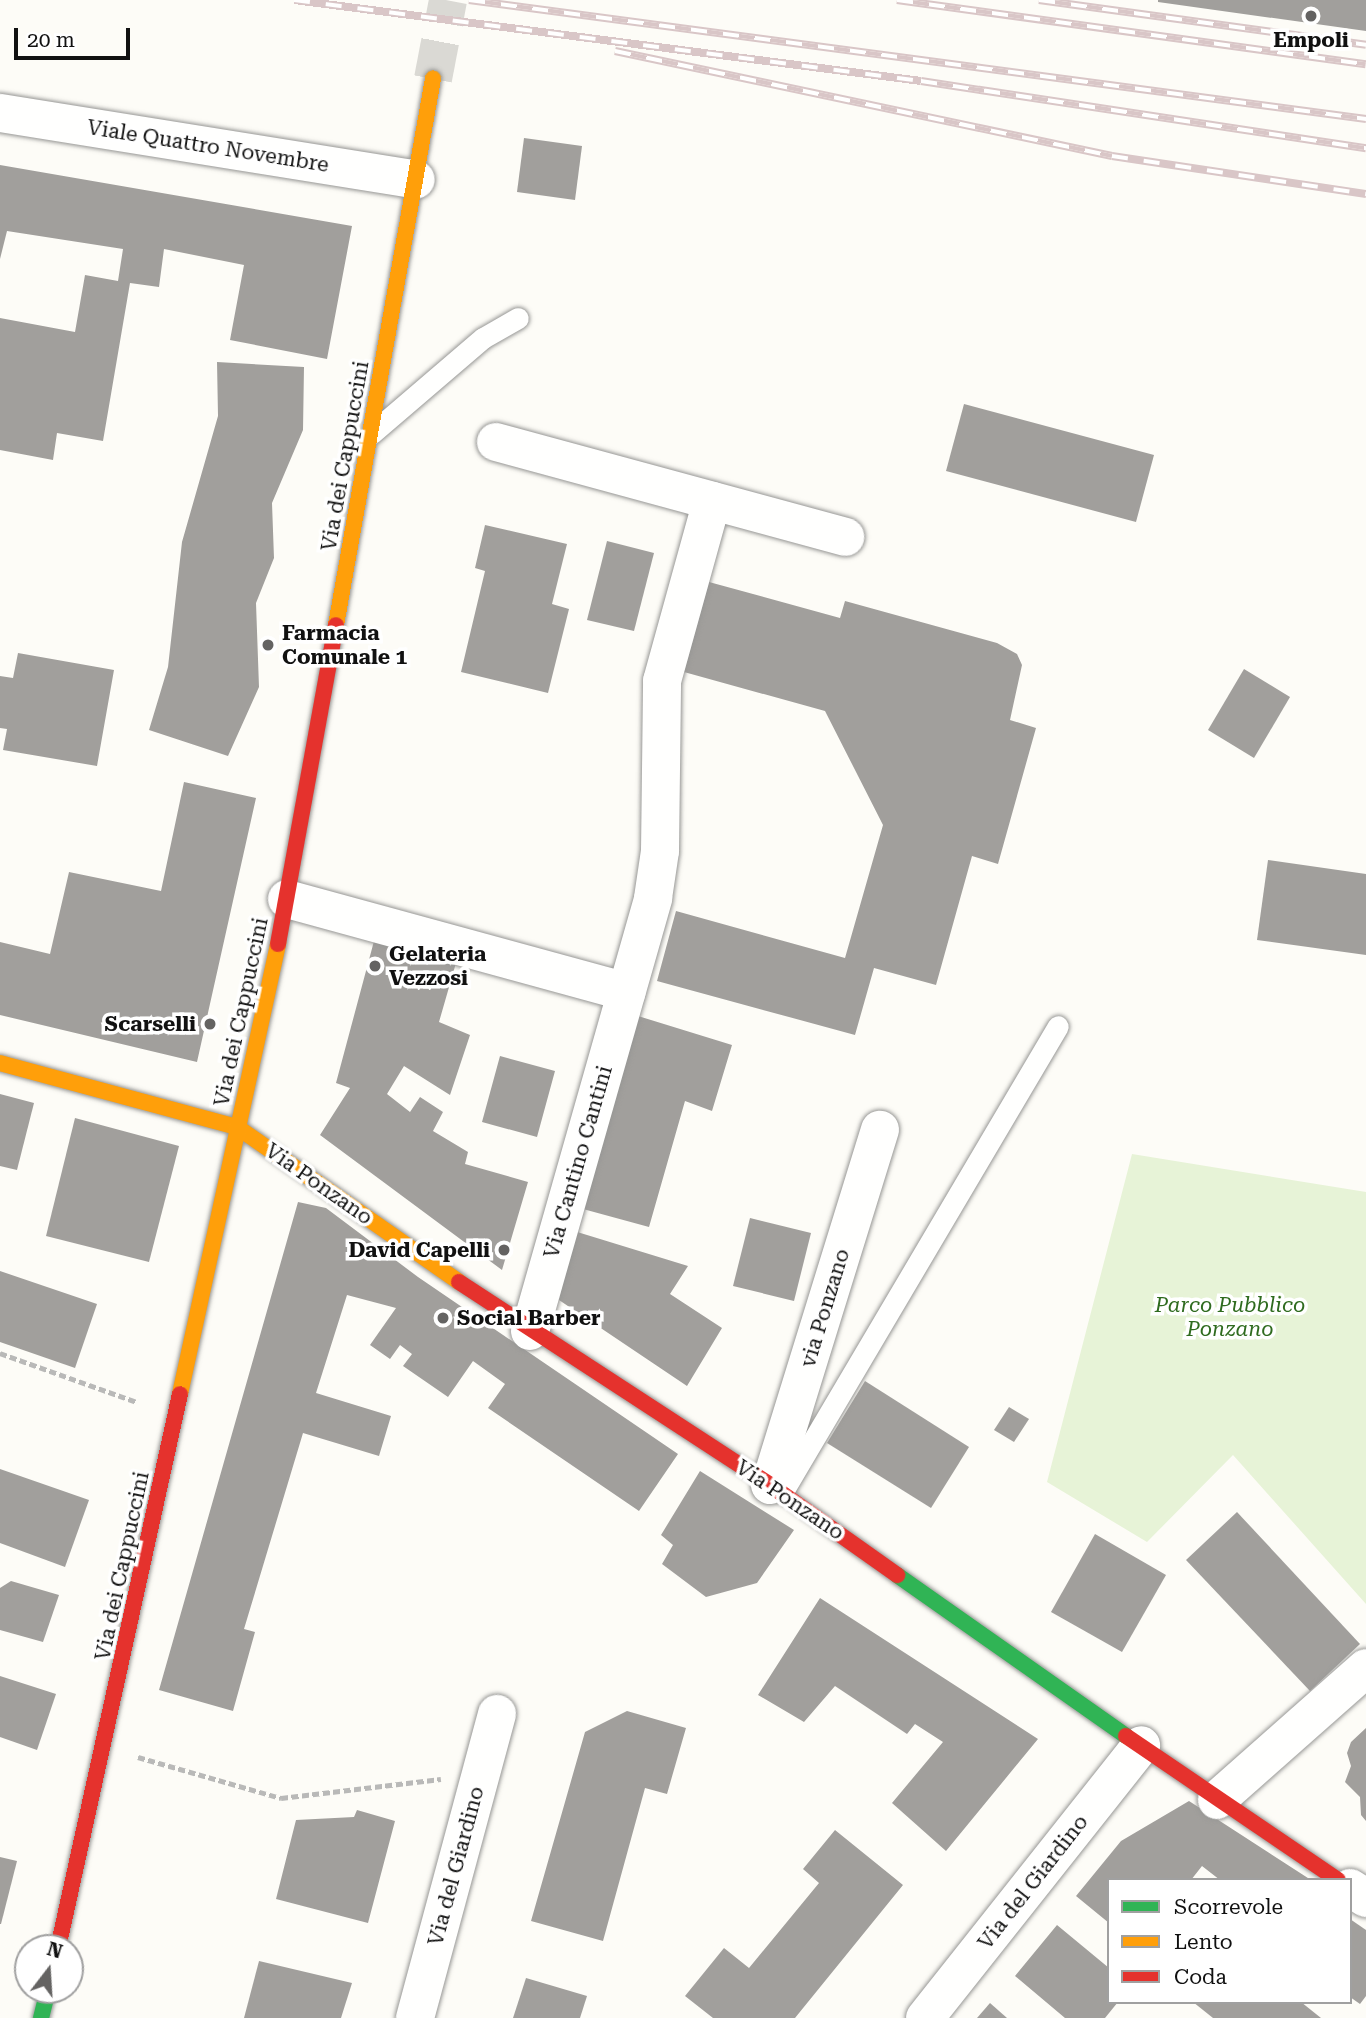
<!DOCTYPE html>
<style>
body{margin:0}
#map{position:relative;width:1366px;height:2018px;overflow:hidden;background:#fdfcf7;font-family:"Roboto Serif",serif}
div>[style]{position:absolute}
.green>*{inset:0;background:#e7f3d7}
.building>*{inset:0;background:#a19f9c}
.secondary-tunnel>*{height:38px;margin-top:-19px;transform-origin:0;background:repeating-linear-gradient(90deg,#dad9d4 0 38px,transparent 0 57px)}
.path>*{height:4.5px;margin-top:-2.25px;transform-origin:0;background:repeating-linear-gradient(90deg,#b9b9b8 0 7px,transparent 0 10.5px)}
.roads{filter:drop-shadow(0 0 2px #979795) drop-shadow(0 0 2px #979795)}
.lane>*{height:21px;margin:-10.5px;padding:0 10.5px;transform-origin:10.5px;border-radius:10.5px;background:#fffffe}
.street>*{height:38px;margin:-19px;padding:0 19px;transform-origin:19px;border-radius:19px;background:#fffffe}
.fast>*{height:16px;margin:-8px;padding:0 8px;transform-origin:8px;border-radius:8px;background:#30b455}
.slow>*{height:16px;margin:-8px;padding:0 8px;transform-origin:8px;border-radius:8px;background:#ff9f0a}
.jam>*{height:16px;margin:-8px;padding:0 8px;transform-origin:8px;border-radius:8px;background:#e5322d}
.rail>*{height:8px;margin-top:-4px;transform-origin:0;background:repeating-linear-gradient(90deg,#fff 0 16px,#d9c6c7 0 32px);box-sizing:border-box;border-block:2px solid #d9c6c7}
.dots>*{width:19px;height:19px;translate:-50% -50%;box-sizing:border-box;border:4px solid #fff;border-radius:50%}
span{translate:-50% -50%;white-space:nowrap;text-align:center;line-height:1.15;-webkit-text-stroke:7px #fff;paint-order:stroke}
.poi-label{font-size:21px;color:#111;font-weight:700}
.left{translate:0 -50%;text-align:left}
.right{translate:-100% -50%;text-align:right}
.street-label{font-size:21px;color:#111}
.park-label{font-size:21px;color:#2f6b1f;font-style:italic}
.legend{position:absolute;left:1107px;top:1878px;width:245px;height:126px;box-sizing:border-box;background:#fff;border:2px solid #a0a0a0;margin:0;padding:9px 12px;list-style:none;font-size:21px;color:#111}
.legend li{display:flex;align-items:center;gap:14px;height:35px}
.legend b{width:35px;border:2px solid #a0a0a0}
.north{position:absolute;left:14px;top:1934px;width:70px;height:70px;box-sizing:border-box;background:#fff;border:2px solid #a0a0a0;border-radius:50%;rotate:17deg;font-size:19px;font-weight:700;line-height:28px;text-align:center;color:#111}
.north::after{content:'';display:block;margin:auto;width:24px;height:32px;background:#646362;clip-path:polygon(50% 0,100% 100%,50% 72%,0 100%)}
.scale{position:absolute;left:14px;top:28px;width:116px;height:32px;box-sizing:border-box;border:4px solid #111;border-top:0;padding-left:9px;font-size:21px;line-height:24px;white-space:nowrap;color:#111;-webkit-text-stroke:5px #fff;paint-order:stroke}
</style>
<div id="map">
<div class="green">
<div style="clip-path:polygon(1132px 1154px,1366px 1192px,1366px 1604px,1233px 1455px,1147px 1542px,1047px 1482px)"></div>
</div>
<div class="building">
<div style="clip-path:polygon(1158px 0,1366px 0,1366px 31px,1158px 2px)"></div>
<div style="clip-path:polygon(524px 138px,582px 146px,575px 200px,517px 192px)"></div>
<div style="clip-path:polygon(0 165px,352px 226px,327px 359px,230px 340px,244px 265px,164px 249px,159px 287px,130px 283px,103px 441px,57px 433px,53px 460px,0 450px,0 318px,75px 332px,85px 275px,118px 281px,123px 249px,7px 231px,0 259px)"></div>
<div style="clip-path:polygon(217px 362px,304px 367px,303px 430px,272px 503px,274px 558px,256px 603px,259px 687px,228px 756px,149px 730px,168px 667px,182px 542px,218px 416px)"></div>
<div style="clip-path:polygon(964px 404px,1154px 455px,1136px 522px,946px 471px)"></div>
<div style="clip-path:polygon(485px 525px,567px 544px,552px 604px,569px 609px,548px 693px,461px 672px,485px 571px,475px 568px)"></div>
<div style="clip-path:polygon(607px 541px,654px 553px,634px 631px,587px 620px)"></div>
<div style="clip-path:polygon(709px 582px,840px 618px,845px 601px,997px 643px,1017px 654px,1022px 665px,1010px 720px,1036px 728px,998px 864px,972px 856px,936px 985px,874px 968px,855px 1035px,657px 981px,676px 911px,845px 958px,883px 825px,825px 711px,684px 672px)"></div>
<div style="clip-path:polygon(18px 653px,114px 670px,97px 766px,3px 750px,7px 729px,0 728px,0 676px,13px 678px)"></div>
<div style="clip-path:polygon(1244px 669px,1290px 697px,1254px 758px,1208px 730px)"></div>
<div style="clip-path:polygon(184px 782px,256px 798px,197px 1062px,0 1015px,0 942px,50px 954px,69px 872px,161px 891px)"></div>
<div style="clip-path:polygon(1268px 860px,1366px 874px,1366px 955px,1257px 940px)"></div>
<div style="clip-path:polygon(374px 941px,456px 963px,439px 1022px,470px 1035px,450px 1095px,404px 1066px,387px 1094px,410px 1112px,420px 1097px,443px 1112px,433px 1131px,468px 1152px,465px 1164px,528px 1182px,502px 1270px,320px 1135px,350px 1088px,336px 1083px)"></div>
<div style="clip-path:polygon(638px 1016px,732px 1045px,712px 1111px,685px 1101px,649px 1227px,583px 1209px)"></div>
<div style="clip-path:polygon(500px 1056px,555px 1071px,537px 1137px,482px 1122px)"></div>
<div style="clip-path:polygon(0 1094px,34px 1103px,17px 1170px,0 1166px)"></div>
<div style="clip-path:polygon(75px 1118px,179px 1146px,149px 1262px,46px 1236px)"></div>
<div style="clip-path:polygon(298px 1202px,326px 1208px,418px 1277px,678px 1454px,639px 1511px,488px 1408px,505px 1384px,473px 1361px,448px 1397px,403px 1366px,412px 1354px,400px 1345px,390px 1359px,370px 1345px,396px 1308px,347px 1295px,316px 1393px,391px 1416px,379px 1456px,303px 1433px,244px 1629px,255px 1632px,233px 1711px,159px 1690px)"></div>
<div style="clip-path:polygon(750px 1218px,811px 1233px,794px 1301px,733px 1286px)"></div>
<div style="clip-path:polygon(574px 1231px,688px 1266px,670px 1294px,722px 1328px,687px 1386px,559px 1300px)"></div>
<div style="clip-path:polygon(0 1271px,97px 1304px,75px 1368px,0 1342px)"></div>
<div style="clip-path:polygon(865px 1381px,969px 1447px,931px 1508px,827px 1443px)"></div>
<div style="clip-path:polygon(1009px 1407px,1029px 1419px,1014px 1442px,994px 1430px)"></div>
<div style="clip-path:polygon(0 1469px,89px 1500px,65px 1567px,0 1543px)"></div>
<div style="clip-path:polygon(700px 1471px,794px 1530px,757px 1583px,706px 1597px,662px 1564px,673px 1545px,661px 1535px)"></div>
<div style="clip-path:polygon(1237px 1512px,1360px 1644px,1310px 1691px,1186px 1560px)"></div>
<div style="clip-path:polygon(1095px 1534px,1166px 1575px,1122px 1652px,1051px 1612px)"></div>
<div style="clip-path:polygon(11px 1581px,59px 1595px,43px 1642px,0 1630px,0 1588px)"></div>
<div style="clip-path:polygon(820px 1598px,1038px 1739px,946px 1851px,892px 1803px,943px 1742px,915px 1724px,907px 1734px,835px 1686px,804px 1722px,758px 1695px)"></div>
<div style="clip-path:polygon(0 1676px,56px 1694px,37px 1750px,0 1737px)"></div>
<div style="clip-path:polygon(627px 1711px,686px 1728px,667px 1794px,645px 1788px,603px 1941px,531px 1921px,585px 1732px)"></div>
<div style="clip-path:polygon(1366px 1728px,1366px 1821px,1361px 1815px,1360px 1797px,1345px 1782px,1351px 1766px,1347px 1753px,1351px 1742px)"></div>
<div style="clip-path:polygon(1189px 1801px,1311px 1880px,1220px 1880px,1202px 1866px,1191px 1880px,1109px 1880px,1109px 1923px,1076px 1896px,1121px 1841px)"></div>
<div style="clip-path:polygon(357px 1810px,395px 1821px,368px 1923px,276px 1899px,296px 1820px,354px 1817px)"></div>
<div style="clip-path:polygon(835px 1830px,903px 1885px,795px 2018px,713px 2018px,685px 1996px,724px 1948px,749px 1968px,819px 1883px,803px 1869px)"></div>
<div style="clip-path:polygon(0 1857px,17px 1861px,1px 1924px,0 1924px)"></div>
<div style="clip-path:polygon(1350px 1919px,1366px 1930px,1366px 1996px,1360px 2004px,1350px 1997px)"></div>
<div style="clip-path:polygon(1057px 1925px,1109px 1968px,1109px 2002px,1118px 2002px,1105px 2018px,1065px 2018px,1015px 1976px)"></div>
<div style="clip-path:polygon(259px 1961px,352px 1983px,341px 2018px,244px 2018px)"></div>
<div style="clip-path:polygon(526px 1978px,587px 1996px,580px 2018px,513px 2018px)"></div>
<div style="clip-path:polygon(1193px 2002px,1301px 2002px,1321px 2018px,1213px 2018px)"></div>
<div style="clip-path:polygon(990px 2003px,1007px 2018px,977px 2018px)"></div>
</div>
<div class="secondary-tunnel">
<div style="left:433px;top:79px;width:80px;rotate:-79.2deg"></div>
</div>
<div class="path">
<div style="left:0;top:1353px;width:145px;rotate:19.7deg"></div>
<div style="left:138px;top:1757px;width:149px;rotate:16deg"></div>
<div style="left:281px;top:1798px;width:161px;rotate:-6.8deg"></div>
</div>
<div class="roads">
<div class="lane">
<div style="left:372px;top:433px;width:146px;rotate:-40.6deg"></div>
<div style="left:483px;top:338px;width:40px;rotate:-29.7deg"></div>
<div style="left:782px;top:1493px;width:542px;rotate:-59.42deg"></div>
</div>
<div class="street">
<div style="left:0;top:113px;width:421px;rotate:9.1deg"></div>
<div style="left:496px;top:442px;width:362px;rotate:15.2deg"></div>
<div style="left:287px;top:899px;width:352px;rotate:15.3deg"></div>
<div style="left:530px;top:1331px;width:450px;rotate:-74.1deg"></div>
<div style="left:653px;top:898px;width:48px;rotate:-81.5deg"></div>
<div style="left:660px;top:851px;width:170px;rotate:-89.3deg"></div>
<div style="left:662px;top:681px;width:187px;rotate:-74.5deg"></div>
<div style="left:770px;top:1485px;width:372px;rotate:-72.8deg"></div>
<div style="left:1217px;top:1800px;width:199px;rotate:-41.5deg"></div>
<div style="left:1350px;top:1888px;width:19px;rotate:32deg"></div>
<div style="left:415px;top:2018px;width:315px;rotate:-74.9deg"></div>
<div style="left:925px;top:2018px;width:348px;rotate:-51.6deg"></div>
</div>
<div class="fast">
<div style="left:897px;top:1575px;width:280px;rotate:35.1deg"></div>
<div style="left:41px;top:2018px;width:29px;rotate:-76deg"></div>
</div>
<div class="slow">
<div style="left:336px;top:625px;width:555px;rotate:-79.93deg"></div>
<div style="left:0;top:1063px;width:245px;rotate:15.1deg"></div>
<div style="left:237px;top:1127px;width:271px;rotate:34.9deg"></div>
<div style="left:180px;top:1394px;width:461px;rotate:-77.7deg"></div>
</div>
<div class="jam">
<div style="left:278px;top:944px;width:324px;rotate:-79.7deg"></div>
<div style="left:459px;top:1282px;width:371px;rotate:33.1deg"></div>
<div style="left:770px;top:1485px;width:156px;rotate:35.3deg"></div>
<div style="left:1126px;top:1736px;width:256px;rotate:34.2deg"></div>
<div style="left:58px;top:1948px;width:567px;rotate:-77.58deg"></div>
</div>
</div>
<div class="rail">
<div style="left:294px;top:0;width:632px;rotate:7.36deg"></div>
<div style="left:921px;top:81px;width:450px;rotate:8.6deg"></div>
<div style="left:469px;top:0;width:905px;rotate:7.56deg"></div>
<div style="left:897px;top:0;width:473px;rotate:7.8deg"></div>
<div style="left:1039px;top:0;width:330px;rotate:7.8deg"></div>
<div style="left:615px;top:51px;width:508px;rotate:11.93deg"></div>
<div style="left:1112px;top:156px;width:257px;rotate:8.5deg"></div>
</div>
<div class="dots">
<div style="left:1311px;top:16px;background:#646362"></div>
<div style="left:268px;top:645px;background:#646362"></div>
<div style="left:375px;top:966px;background:#646362"></div>
<div style="left:210px;top:1024px;background:#646362"></div>
<div style="left:504px;top:1250px;background:#646362"></div>
<div style="left:443px;top:1318px;background:#646362"></div>
</div>
<div class="poi-label">
<span style="left:1311px;top:40px">Empoli</span>
<span class="left" style="left:282px;top:645px">Farmacia<br>Comunale 1</span>
<span class="left" style="left:389px;top:966px">Gelateria<br>Vezzosi</span>
<span class="right" style="left:196px;top:1024px">Scarselli</span>
<span class="right" style="left:490px;top:1250px">David Capelli</span>
<span class="left" style="left:457px;top:1318px">Social Barber</span>
</div>
<div class="street-label">
<span style="left:208px;top:146px;rotate:9deg">Viale Quattro Novembre</span>
<span style="left:345px;top:456px;rotate:-80deg">Via dei Cappuccini</span>
<span style="left:241px;top:1012px;rotate:-78deg">Via dei Cappuccini</span>
<span style="left:578px;top:1162px;rotate:-74deg">Via Cantino Cantini</span>
<span style="left:319px;top:1184px;rotate:35deg">Via Ponzano</span>
<span style="left:825px;top:1308px;rotate:-73deg">via Ponzano</span>
<span style="left:790px;top:1500px;rotate:34deg">Via Ponzano</span>
<span style="left:122px;top:1566px;rotate:-78deg">Via dei Cappuccini</span>
<span style="left:456px;top:1866px;rotate:-75deg">Via del Giardino</span>
<span style="left:1033px;top:1882px;rotate:-52deg">Via del Giardino</span>
</div>
<div class="park-label">
<span style="left:1230px;top:1317px">Parco Pubblico<br>Ponzano</span>
</div>
<ul class="legend">
<li><b style="height:9px;background:#30b455"></b>Scorrevole</li>
<li><b style="height:9px;background:#ff9f0a"></b>Lento</li>
<li><b style="height:9px;background:#e5322d"></b>Coda</li>
</ul>
<div class="north">N</div>
<div class="scale">20 m</div>
</div>
